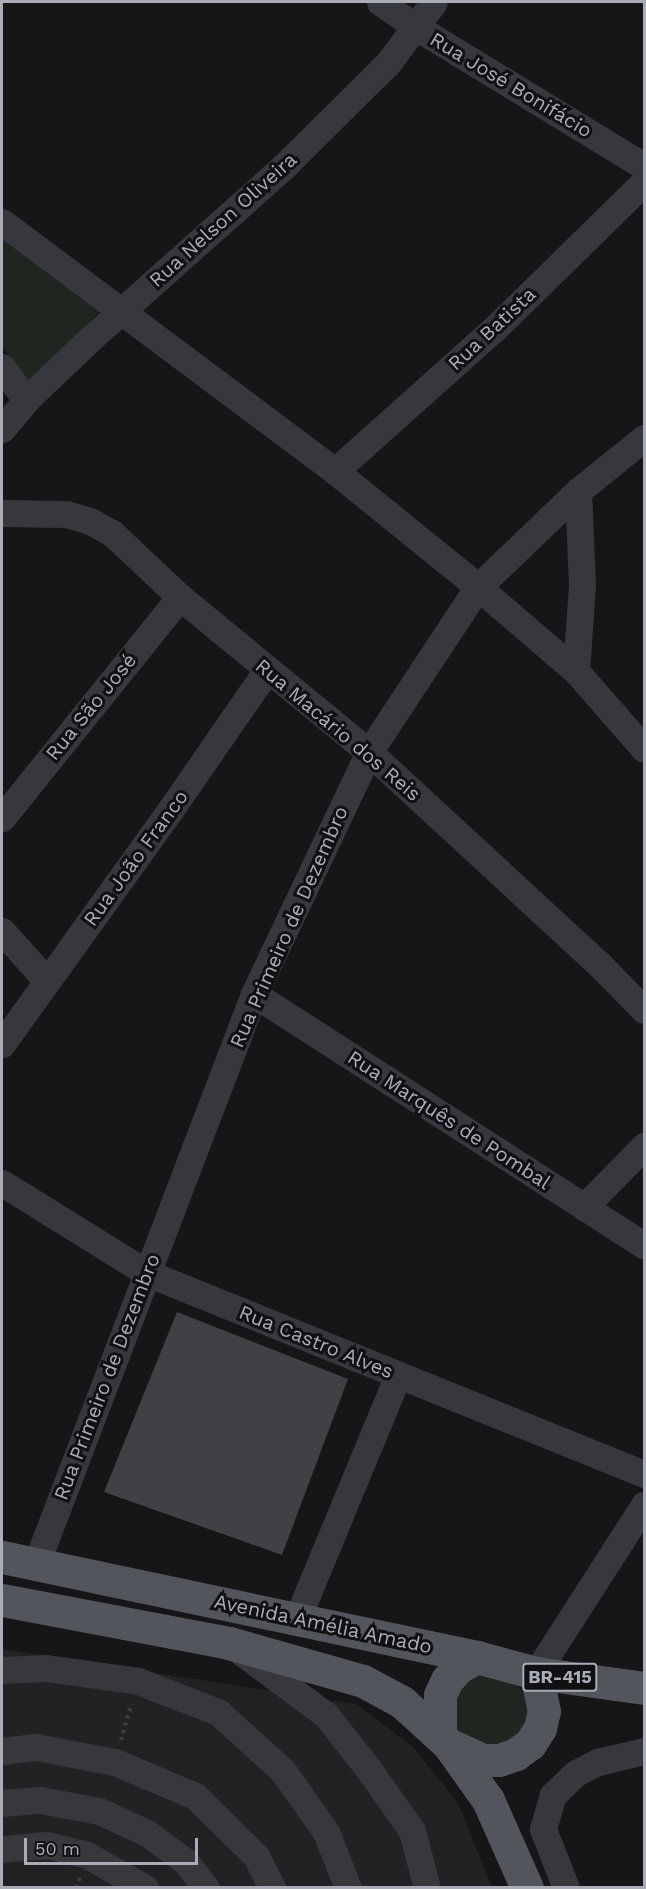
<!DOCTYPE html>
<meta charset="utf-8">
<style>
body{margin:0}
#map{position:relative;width:646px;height:1889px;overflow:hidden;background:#161618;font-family:"Work Sans",sans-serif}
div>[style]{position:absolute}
.built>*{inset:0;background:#222225}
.green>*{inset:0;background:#1e261f}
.building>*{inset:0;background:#404145}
.path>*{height:4px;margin-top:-2px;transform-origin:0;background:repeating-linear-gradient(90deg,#3d3f44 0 3px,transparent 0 7.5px)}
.minor>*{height:27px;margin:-13.5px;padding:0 13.5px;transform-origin:13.5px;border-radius:13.5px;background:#37383d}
.major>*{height:33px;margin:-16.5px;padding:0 16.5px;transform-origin:16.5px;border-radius:16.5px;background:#53555c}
span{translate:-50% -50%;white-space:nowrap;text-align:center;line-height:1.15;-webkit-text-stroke:6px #111113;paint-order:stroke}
.shield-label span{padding:2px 4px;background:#111113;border:2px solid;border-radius:4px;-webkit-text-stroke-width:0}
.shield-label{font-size:18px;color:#a8adb8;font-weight:700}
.street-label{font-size:20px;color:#a8adb8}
.frame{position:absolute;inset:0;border:3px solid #a8adb8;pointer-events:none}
.scale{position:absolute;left:24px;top:1838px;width:174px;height:27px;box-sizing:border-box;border:3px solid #a8adb8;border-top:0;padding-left:8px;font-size:18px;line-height:21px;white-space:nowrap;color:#a8adb8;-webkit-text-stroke:4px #111113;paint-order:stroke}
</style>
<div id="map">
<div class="built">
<div style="clip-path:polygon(2px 1649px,356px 1704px,414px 1748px,458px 1803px,492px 1887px,2px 1887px)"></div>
</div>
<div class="green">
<div style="clip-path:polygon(2px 239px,102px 308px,31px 388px,2px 346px)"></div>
<div style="clip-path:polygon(484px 1674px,510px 1679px,520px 1688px,527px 1699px,529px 1712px,527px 1725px,500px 1751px,456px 1733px,454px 1696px,471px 1679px)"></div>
</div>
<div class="building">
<div style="clip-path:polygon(177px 1312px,348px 1379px,282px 1555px,104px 1492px)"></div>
</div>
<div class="path">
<div style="left:121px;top:1740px;width:37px;rotate:-74deg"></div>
<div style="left:76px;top:1888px;width:12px;rotate:-70deg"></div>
</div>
<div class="minor">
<div style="left:380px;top:2px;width:44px;rotate:34.8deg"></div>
<div style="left:416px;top:27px;width:267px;rotate:31.4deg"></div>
<div style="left:2px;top:222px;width:416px;rotate:36.8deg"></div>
<div style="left:335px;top:471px;width:184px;rotate:39deg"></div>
<div style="left:478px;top:587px;width:129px;rotate:40.6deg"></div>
<div style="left:576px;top:671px;width:103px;rotate:48.9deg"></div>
<div style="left:2px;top:367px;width:41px;rotate:54deg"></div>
<div style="left:2px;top:429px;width:38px;rotate:-50deg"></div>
<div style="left:26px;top:400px;width:88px;rotate:-43.6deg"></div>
<div style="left:90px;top:339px;width:261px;rotate:-41.7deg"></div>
<div style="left:285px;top:165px;width:145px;rotate:-44.7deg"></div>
<div style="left:388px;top:63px;width:76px;rotate:-53deg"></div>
<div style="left:335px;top:471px;width:213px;rotate:-41.8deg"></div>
<div style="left:494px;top:329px;width:210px;rotate:-44.4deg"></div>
<div style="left:2px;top:513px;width:64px;rotate:0.9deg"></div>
<div style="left:66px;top:514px;width:25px;rotate:16deg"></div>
<div style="left:90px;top:521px;width:25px;rotate:29deg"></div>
<div style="left:112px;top:533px;width:93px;rotate:43.3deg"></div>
<div style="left:180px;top:597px;width:244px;rotate:39.4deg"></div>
<div style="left:369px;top:752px;width:313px;rotate:42.7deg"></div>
<div style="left:599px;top:964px;width:64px;rotate:45.6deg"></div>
<div style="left:576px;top:671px;width:86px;rotate:-86deg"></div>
<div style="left:582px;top:585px;width:94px;rotate:-92.4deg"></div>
<div style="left:2px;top:818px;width:284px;rotate:-51.2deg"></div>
<div style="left:2px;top:931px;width:67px;rotate:48deg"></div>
<div style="left:254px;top:994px;width:464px;rotate:32.8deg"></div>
<div style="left:2px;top:1044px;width:289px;rotate:-54.3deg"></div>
<div style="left:171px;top:809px;width:169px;rotate:-55.4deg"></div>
<div style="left:2px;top:1183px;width:171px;rotate:31.8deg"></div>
<div style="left:147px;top:1273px;width:536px;rotate:22.02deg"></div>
<div style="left:584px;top:1207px;width:86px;rotate:-45.5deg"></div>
<div style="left:36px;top:1564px;width:610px;rotate:-69.07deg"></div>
<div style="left:254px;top:994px;width:268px;rotate:-64.6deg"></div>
<div style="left:369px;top:752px;width:198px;rotate:-56.6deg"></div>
<div style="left:478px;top:587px;width:139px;rotate:-43.8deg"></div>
<div style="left:578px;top:491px;width:85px;rotate:-38.8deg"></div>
<div style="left:297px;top:1619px;width:264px;rotate:-67.5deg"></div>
<div style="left:237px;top:1649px;width:111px;rotate:36.6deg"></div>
<div style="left:326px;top:1715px;width:71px;rotate:51.8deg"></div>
<div style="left:370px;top:1771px;width:73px;rotate:55deg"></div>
<div style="left:412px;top:1831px;width:59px;rotate:75.3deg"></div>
<div style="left:2px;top:1670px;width:44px;rotate:-2.6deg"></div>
<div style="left:46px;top:1668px;width:93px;rotate:8deg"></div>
<div style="left:138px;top:1681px;width:86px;rotate:21.2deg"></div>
<div style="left:218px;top:1712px;width:88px;rotate:42.2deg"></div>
<div style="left:283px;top:1771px;width:75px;rotate:54.8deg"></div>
<div style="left:326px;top:1832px;width:60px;rotate:68.6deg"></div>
<div style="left:536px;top:1673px;width:200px;rotate:-57.3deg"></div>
<div style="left:2px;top:1751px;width:34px;rotate:-7deg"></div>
<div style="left:36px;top:1747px;width:80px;rotate:10.8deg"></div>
<div style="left:115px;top:1762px;width:87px;rotate:23deg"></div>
<div style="left:195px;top:1796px;width:86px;rotate:44.5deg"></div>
<div style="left:256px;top:1856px;width:36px;rotate:63deg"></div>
<div style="left:2px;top:1803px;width:38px;rotate:-5deg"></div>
<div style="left:40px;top:1800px;width:60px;rotate:10.6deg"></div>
<div style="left:99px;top:1811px;width:53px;rotate:24.6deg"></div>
<div style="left:147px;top:1833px;width:47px;rotate:36.4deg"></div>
<div style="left:185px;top:1861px;width:34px;rotate:52deg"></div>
<div style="left:2px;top:1849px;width:45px;rotate:-5.1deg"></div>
<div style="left:47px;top:1845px;width:41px;rotate:14deg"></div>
<div style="left:87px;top:1855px;width:67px;rotate:29.6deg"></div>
<div style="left:566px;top:1888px;width:63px;rotate:-111.3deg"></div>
<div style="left:543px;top:1829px;width:35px;rotate:-74deg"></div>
<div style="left:553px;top:1795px;width:32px;rotate:-44deg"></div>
<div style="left:576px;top:1773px;width:25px;rotate:-27deg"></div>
<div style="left:598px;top:1762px;width:47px;rotate:-13.4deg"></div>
</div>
<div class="major">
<div style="left:2px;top:1557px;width:485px;rotate:11.9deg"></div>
<div style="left:477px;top:1657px;width:61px;rotate:15.2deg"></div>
<div style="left:536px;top:1673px;width:109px;rotate:7.9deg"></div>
<div style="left:2px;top:1600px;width:231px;rotate:10.7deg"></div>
<div style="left:229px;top:1643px;width:139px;rotate:15.8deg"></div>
<div style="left:363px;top:1681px;width:44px;rotate:28.3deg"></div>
<div style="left:402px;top:1702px;width:62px;rotate:42.4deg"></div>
<div style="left:448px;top:1744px;width:69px;rotate:54.5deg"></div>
<div style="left:488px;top:1800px;width:96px;rotate:66.1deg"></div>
<div style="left:440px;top:1735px;width:40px;rotate:-90deg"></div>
<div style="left:440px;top:1695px;width:17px;rotate:-65deg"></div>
<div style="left:447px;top:1680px;width:18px;rotate:-47deg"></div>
<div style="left:459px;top:1667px;width:21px;rotate:-29deg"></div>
<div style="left:448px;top:1744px;width:38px;rotate:25deg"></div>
<div style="left:482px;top:1760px;width:17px"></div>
<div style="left:499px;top:1760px;width:18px;rotate:-19deg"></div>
<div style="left:516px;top:1754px;width:17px;rotate:-36deg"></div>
<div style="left:530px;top:1744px;width:19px;rotate:-58deg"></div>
<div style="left:540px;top:1728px;width:17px;rotate:-77deg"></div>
<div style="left:544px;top:1711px;width:39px;rotate:-102deg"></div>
</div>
<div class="shield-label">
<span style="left:560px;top:1677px">BR-415</span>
</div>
<div class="street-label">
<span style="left:511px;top:85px;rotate:31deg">Rua José Bonifácio</span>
<span style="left:223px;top:220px;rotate:-42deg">Rua Nelson Oliveira</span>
<span style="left:492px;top:329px;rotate:-43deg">Rua Batista</span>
<span style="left:91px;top:707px;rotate:-51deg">Rua São José</span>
<span style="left:338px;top:730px;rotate:40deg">Rua Macário dos Reis</span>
<span style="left:136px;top:858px;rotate:-54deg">Rua João Franco</span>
<span style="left:289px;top:927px;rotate:-66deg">Rua Primeiro de Dezembro</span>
<span style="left:449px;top:1120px;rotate:33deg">Rua Marquês de Pombal</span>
<span style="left:316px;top:1342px;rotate:22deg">Rua Castro Alves</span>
<span style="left:107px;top:1377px;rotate:-69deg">Rua Primeiro de Dezembro</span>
<span style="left:323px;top:1624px;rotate:12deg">Avenida Amélia Amado</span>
</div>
<div class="frame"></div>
<div class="scale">50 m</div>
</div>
